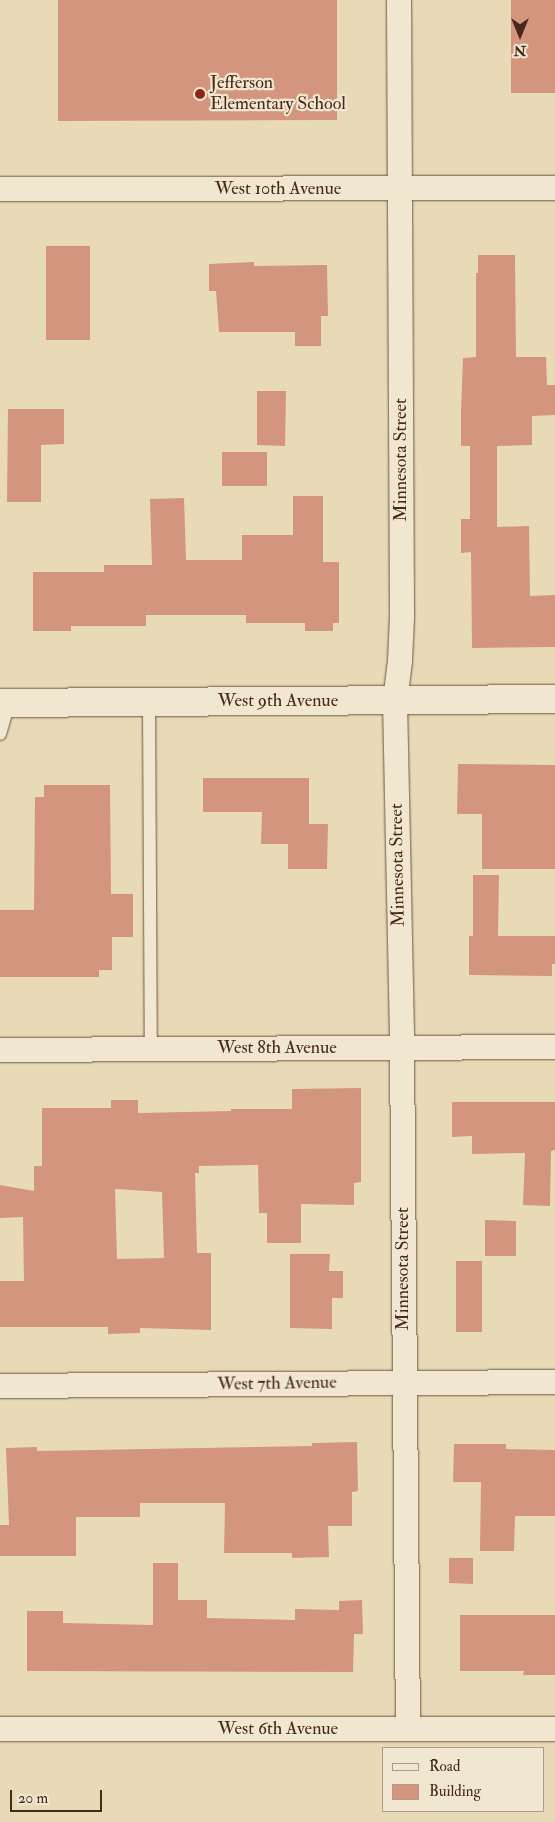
<!DOCTYPE html>
<style>
body{margin:0}
#map{position:relative;width:555px;height:1822px;overflow:hidden;background:#e9dab7;font-family:"IM FELL Double Pica",serif}
div>[style]{position:absolute}
.building>*{inset:0;background:#d4957f}
.roads{filter:drop-shadow(0 0 1px #705540) drop-shadow(0 0 1px #705540)}
.service>*{height:12px;margin:-6px;padding:0 6px;transform-origin:6px;border-radius:6px;background:#f1e7d0}
.minor>*{height:24px;margin:-12px;padding:0 12px;transform-origin:12px;border-radius:12px;background:#f1e7d0}
.secondary>*{height:28px;margin:-14px;padding:0 14px;transform-origin:14px;border-radius:14px;background:#f1e7d0}
.dots>*{width:14px;height:14px;translate:-50% -50%;box-sizing:border-box;border:2px solid #f1e7d0;border-radius:50%}
span{translate:-50% -50%;white-space:nowrap;text-align:center;line-height:1.15;-webkit-text-stroke:4.5px #f1e7d0;paint-order:stroke}
.poi-label{font-size:18px;color:#472919}
.left{translate:0 -50%;text-align:left}
.street-label{font-size:18px;color:#472919}
.legend{position:absolute;left:382px;top:1747px;width:162px;height:65px;box-sizing:border-box;background:#f1e7d0;border:1px solid #ad9b87;margin:0;padding:6px 9px;list-style:none;font-size:15px;color:#472919}
.legend li{display:flex;align-items:center;gap:10px;height:25px}
.legend b{width:25px;border:1px solid #ad9b87}
.north{position:absolute;left:495px;top:10px;width:50px;height:50px;-webkit-text-stroke:4px #f1e7d0;paint-order:stroke;rotate:180deg;font-size:14px;font-weight:700;line-height:20px;text-align:center;color:#472919}
.north::after{content:'';display:block;margin:auto;width:18px;height:22px;background:#472919;clip-path:polygon(50% 0,100% 100%,50% 72%,0 100%)}
.scale{position:absolute;left:10px;top:1790px;width:92px;height:22px;box-sizing:border-box;border:2px solid #472919;border-top:0;padding-left:6px;font-size:15px;line-height:18px;white-space:nowrap;color:#472919;-webkit-text-stroke:4px #f1e7d0;paint-order:stroke}
</style>
<div id="map">
<div class="building">
<div style="clip-path:polygon(58px 0,337px 0,337px 120px,58px 121px)"></div>
<div style="clip-path:polygon(511px 0,555px 0,555px 93px,511px 93px)"></div>
<div style="clip-path:polygon(46px 246px,90px 246px,90px 340px,46px 340px)"></div>
<div style="clip-path:polygon(478px 255px,515px 255px,516px 357px,546px 357px,547px 385px,555px 385px,555px 415px,532px 416px,532px 445px,497px 446px,497px 527px,529px 526px,530px 596px,555px 595px,555px 647px,472px 648px,471px 552px,461px 553px,461px 519px,470px 519px,470px 446px,461px 446px,461px 412px,463px 358px,476px 357px,476px 273px,478px 273px)"></div>
<div style="clip-path:polygon(254px 262px,254px 266px,327px 265px,328px 316px,321px 316px,321px 346px,295px 346px,295px 332px,219px 332px,216px 291px,209px 291px,209px 264px)"></div>
<div style="clip-path:polygon(257px 391px,286px 391px,285px 446px,257px 445px)"></div>
<div style="clip-path:polygon(8px 409px,64px 409px,64px 444px,41px 445px,41px 502px,7px 502px)"></div>
<div style="clip-path:polygon(222px 452px,267px 452px,267px 486px,222px 486px)"></div>
<div style="clip-path:polygon(293px 496px,323px 496px,323px 562px,339px 562px,339px 623px,333px 623px,333px 631px,305px 631px,305px 623px,246px 623px,246px 615px,146px 615px,146px 626px,71px 626px,71px 631px,33px 631px,33px 572px,104px 572px,104px 565px,152px 565px,150px 499px,184px 498px,186px 560px,242px 560px,242px 535px,293px 535px)"></div>
<div style="clip-path:polygon(458px 764px,555px 765px,555px 869px,482px 869px,482px 814px,457px 814px)"></div>
<div style="clip-path:polygon(203px 778px,309px 778px,309px 824px,328px 824px,327px 869px,288px 869px,288px 844px,261px 844px,262px 812px,203px 812px)"></div>
<div style="clip-path:polygon(44px 785px,110px 785px,111px 894px,133px 894px,133px 937px,112px 937px,112px 970px,99px 970px,99px 977px,0 977px,0 910px,34px 910px,35px 797px,44px 797px)"></div>
<div style="clip-path:polygon(473px 875px,499px 875px,498px 936px,555px 936px,555px 964px,552px 964px,552px 976px,469px 975px,469px 936px,473px 936px)"></div>
<div style="clip-path:polygon(evenodd,361px 1088px,361px 1182px,354px 1183px,354px 1205px,301px 1204px,301px 1243px,267px 1243px,267px 1213px,259px 1213px,258px 1165px,199px 1166px,199px 1173px,195px 1173px,197px 1253px,211px 1253px,211px 1330px,140px 1328px,140px 1333px,108px 1334px,108px 1327px,0 1327px,0 1281px,24px 1281px,23px 1217px,0 1218px,0 1185px,34px 1191px,34px 1166px,42px 1166px,42px 1108px,111px 1108px,111px 1100px,138px 1100px,138px 1113px,231px 1111px,231px 1109px,292px 1109px,292px 1089px,361px 1088px,115px 1189px,162px 1192px,164px 1258px,117px 1259px,115px 1189px)"></div>
<div style="clip-path:polygon(452px 1102px,555px 1102px,555px 1150px,551px 1151px,550px 1206px,523px 1205px,525px 1153px,472px 1154px,472px 1136px,452px 1137px)"></div>
<div style="clip-path:polygon(485px 1220px,516px 1221px,516px 1256px,485px 1256px)"></div>
<div style="clip-path:polygon(290px 1254px,330px 1254px,329px 1271px,343px 1271px,343px 1298px,332px 1298px,332px 1329px,290px 1328px)"></div>
<div style="clip-path:polygon(456px 1261px,482px 1261px,482px 1332px,456px 1332px)"></div>
<div style="clip-path:polygon(357px 1442px,358px 1491px,352px 1492px,352px 1526px,328px 1526px,329px 1557px,292px 1558px,292px 1553px,224px 1553px,225px 1503px,140px 1503px,140px 1517px,76px 1517px,76px 1556px,0 1556px,0 1525px,9px 1525px,6px 1448px,37px 1447px,37px 1451px,312px 1446px,312px 1443px)"></div>
<div style="clip-path:polygon(454px 1444px,506px 1444px,506px 1449px,555px 1450px,555px 1516px,515px 1516px,514px 1551px,480px 1551px,481px 1482px,453px 1482px)"></div>
<div style="clip-path:polygon(449px 1558px,473px 1558px,473px 1584px,449px 1583px)"></div>
<div style="clip-path:polygon(153px 1563px,178px 1563px,178px 1600px,207px 1600px,207px 1618px,295px 1620px,295px 1609px,339px 1610px,339px 1601px,362px 1600px,363px 1634px,354px 1634px,353px 1672px,27px 1671px,27px 1611px,63px 1611px,63px 1623px,153px 1625px)"></div>
<div style="clip-path:polygon(460px 1615px,555px 1615px,555px 1675px,523px 1675px,524px 1671px,460px 1671px)"></div>
</div>
<div class="roads">
<div class="service">
<div style="left:149px;top:702px;width:347px;rotate:89.7deg"></div>
<div style="left:0;top:734px;width:32px;rotate:-74deg"></div>
</div>
<div class="minor">
<div style="left:399px;top:0;width:617px;rotate:89.72deg"></div>
<div style="left:402px;top:617px;width:44px;rotate:92.6deg"></div>
<div style="left:400px;top:661px;width:40px;rotate:97.1deg"></div>
<div style="left:395px;top:701px;width:346px;rotate:88.8deg"></div>
<div style="left:402px;top:1047px;width:682px;rotate:89.5deg"></div>
<div style="left:0;top:189px;width:555px;rotate:-0.1deg"></div>
<div style="left:0;top:1050px;width:555px;rotate:-0.31deg"></div>
<div style="left:0;top:1386px;width:555px;rotate:-0.41deg"></div>
<div style="left:0;top:1729px;width:555px"></div>
</div>
<div class="secondary">
<div style="left:0;top:703px;width:555px;rotate:-0.41deg"></div>
</div>
</div>
<div class="dots">
<div style="left:200px;top:94px;background:#8f2418"></div>
</div>
<div class="poi-label">
<span class="left" style="left:210px;top:94px">Jefferson<br>Elementary School</span>
</div>
<div class="street-label">
<span style="left:278px;top:189px">West 10th Avenue</span>
<span style="left:401px;top:460px;rotate:-90deg">Minnesota Street</span>
<span style="left:278px;top:701px">West 9th Avenue</span>
<span style="left:398px;top:865px;rotate:-91deg">Minnesota Street</span>
<span style="left:277px;top:1048px">West 8th Avenue</span>
<span style="left:403px;top:1269px;rotate:-90deg">Minnesota Street</span>
<span style="left:277px;top:1384px;rotate:-1deg">West 7th Avenue</span>
<span style="left:278px;top:1729px">West 6th Avenue</span>
</div>
<ul class="legend">
<li><b style="height:6px;background:#f1e7d0"></b>Road</li>
<li><b style="height:14px;background:#d4957f"></b>Building</li>
</ul>
<div class="north">N</div>
<div class="scale">20 m</div>
</div>
